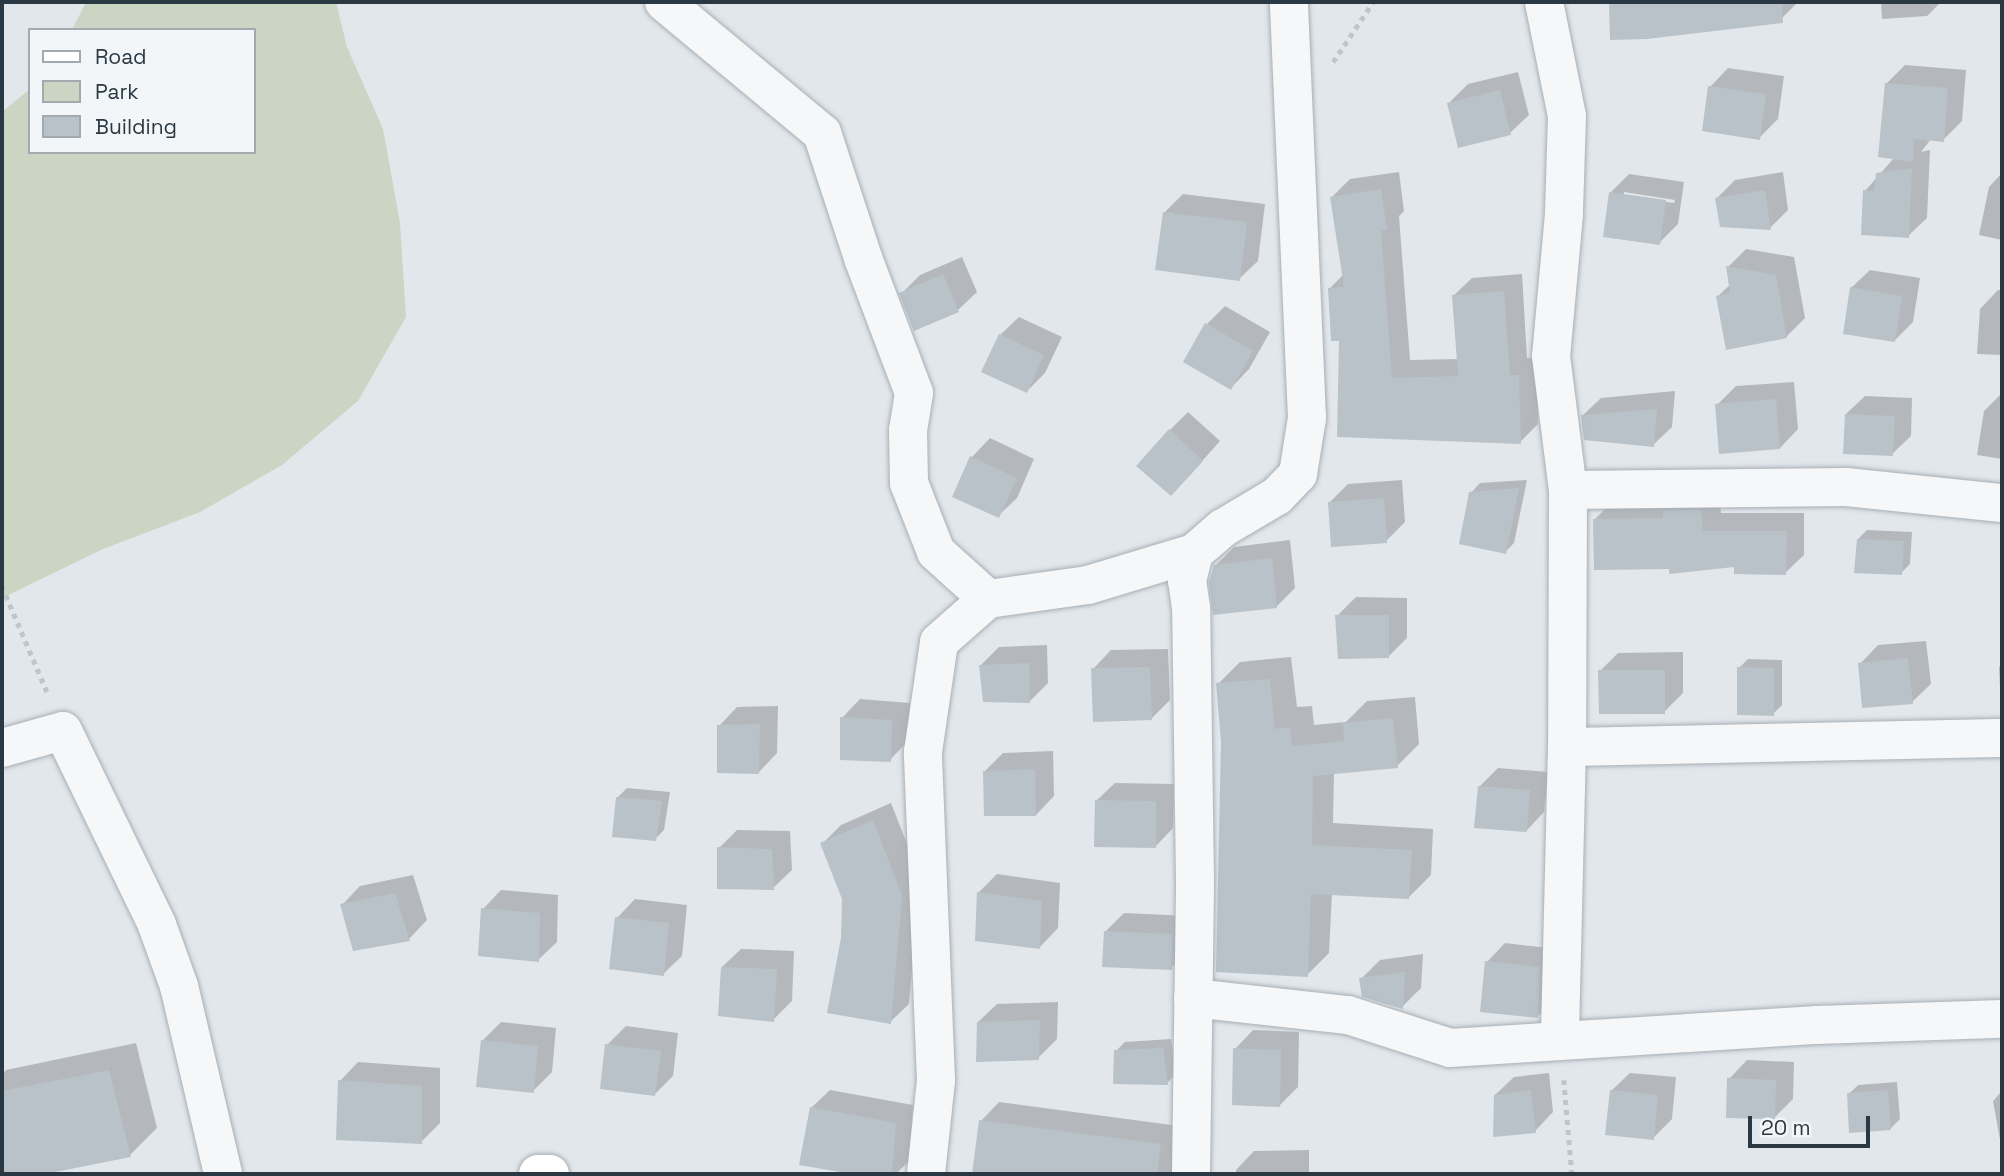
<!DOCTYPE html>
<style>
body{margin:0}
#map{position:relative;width:2004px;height:1176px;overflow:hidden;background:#e2e7eb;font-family:"Space Grotesk",sans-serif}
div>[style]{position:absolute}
.green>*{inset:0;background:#cbd5c3}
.shadow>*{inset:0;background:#0003}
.building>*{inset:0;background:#b9c2c8}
.path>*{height:4.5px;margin-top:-2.25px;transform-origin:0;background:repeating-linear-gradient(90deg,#c0c5ca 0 5px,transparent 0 10px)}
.roads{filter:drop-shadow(0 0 2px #a7afb5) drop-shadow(0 0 2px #a7afb5)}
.minor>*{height:38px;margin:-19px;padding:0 19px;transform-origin:19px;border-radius:19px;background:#f5f7f9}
.secondary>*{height:38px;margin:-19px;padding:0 19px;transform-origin:19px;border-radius:19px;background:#fff}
span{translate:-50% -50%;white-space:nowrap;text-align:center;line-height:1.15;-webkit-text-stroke:6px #f2f6f8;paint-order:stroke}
.frame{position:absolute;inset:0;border:4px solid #2a3843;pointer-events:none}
.legend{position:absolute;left:28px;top:28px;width:228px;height:126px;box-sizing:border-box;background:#f2f6f8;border:2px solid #a2aab0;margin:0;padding:9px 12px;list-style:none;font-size:21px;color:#2a3843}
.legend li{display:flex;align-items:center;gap:14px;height:35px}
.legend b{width:35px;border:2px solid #a2aab0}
.scale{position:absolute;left:1748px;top:1116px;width:122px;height:32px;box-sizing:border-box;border:4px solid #2a3843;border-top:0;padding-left:9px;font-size:21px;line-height:24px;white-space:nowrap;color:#2a3843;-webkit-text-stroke:5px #f2f6f8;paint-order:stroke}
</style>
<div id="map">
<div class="green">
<div style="clip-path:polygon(86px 2px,336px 2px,347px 47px,383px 129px,400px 223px,406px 317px,358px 401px,282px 465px,200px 512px,103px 549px,2px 598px,2px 112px,30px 89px,30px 152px,254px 152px,254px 30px,72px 30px)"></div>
</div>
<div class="shadow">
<div style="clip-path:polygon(1611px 2px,1796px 2px,1796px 4px,1778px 22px,1612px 38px)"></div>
<div style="clip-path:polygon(1881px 2px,1941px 2px,1927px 16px,1882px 19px)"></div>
<div style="clip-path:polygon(1905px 65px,1966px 70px,1962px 121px,1943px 140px,1931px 139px,1921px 152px,1930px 150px,1927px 218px,1908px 236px,1865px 191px,1894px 158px,1886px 84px)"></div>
<div style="clip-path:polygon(1728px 68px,1784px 76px,1778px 119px,1759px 138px,1710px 87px)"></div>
<div style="clip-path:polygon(1518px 72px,1529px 115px,1510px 133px,1449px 103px,1468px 84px)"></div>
<div style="clip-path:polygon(1399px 172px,1404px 211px,1399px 216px,1410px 360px,1459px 359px,1453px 296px,1472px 278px,1522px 274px,1527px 358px,1537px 358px,1538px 424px,1520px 442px,1338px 436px,1341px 339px,1329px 289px,1344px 274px,1332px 197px,1350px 179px)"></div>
<div style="clip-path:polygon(1783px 172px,1788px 210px,1770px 228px,1717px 198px,1735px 180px)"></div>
<div style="clip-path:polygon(2002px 173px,2002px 240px,1979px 235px,1989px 187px)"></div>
<div style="clip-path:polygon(evenodd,1629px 174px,1684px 182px,1678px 224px,1659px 243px,1611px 192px,1629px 174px,1624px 192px,1675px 200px,1674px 203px,1624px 196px,1624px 192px)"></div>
<div style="clip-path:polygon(1183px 194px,1265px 204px,1258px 261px,1239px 279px,1164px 213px)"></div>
<div style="clip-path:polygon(1746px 249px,1794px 257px,1805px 318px,1786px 337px,1718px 296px,1731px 284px,1728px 267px)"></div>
<div style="clip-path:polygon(962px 257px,977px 292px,958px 310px,902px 293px,920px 275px)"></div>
<div style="clip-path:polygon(1870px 270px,1920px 278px,1913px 322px,1895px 340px,1851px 288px)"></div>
<div style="clip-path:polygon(1998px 290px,2002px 290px,2002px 355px,1977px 354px,1980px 309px)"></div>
<div style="clip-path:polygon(1225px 306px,1270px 332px,1249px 369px,1231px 388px,1207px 324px)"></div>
<div style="clip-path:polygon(1019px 317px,1062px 337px,1045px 373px,1027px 391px,1000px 335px)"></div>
<div style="clip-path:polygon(1794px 382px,1798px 429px,1780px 448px,1717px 405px,1736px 386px)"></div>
<div style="clip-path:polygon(1675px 391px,1672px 427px,1653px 445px,1582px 416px,1601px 398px)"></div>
<div style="clip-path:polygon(2002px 393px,2002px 459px,1977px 455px,1984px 411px)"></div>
<div style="clip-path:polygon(1865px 396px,1912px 398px,1911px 436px,1892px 454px,1846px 414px)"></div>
<div style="clip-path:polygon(1188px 412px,1220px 441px,1189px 476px,1170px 430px)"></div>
<div style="clip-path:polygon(990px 438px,1034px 459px,1017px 498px,998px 516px,954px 496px,972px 457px)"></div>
<div style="clip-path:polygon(1402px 480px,1405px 522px,1386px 541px,1330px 502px,1348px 484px)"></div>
<div style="clip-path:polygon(1527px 480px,1514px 543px,1505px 552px,1471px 493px,1480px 483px)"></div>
<div style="clip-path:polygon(1719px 493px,1721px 513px,1804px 513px,1804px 555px,1785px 573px,1736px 565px,1670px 567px,1594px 520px,1613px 501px)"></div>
<div style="clip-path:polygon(1867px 530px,1912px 532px,1910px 564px,1901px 573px,1858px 539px)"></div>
<div style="clip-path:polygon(1290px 540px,1295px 588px,1276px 607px,1215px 566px,1234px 547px)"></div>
<div style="clip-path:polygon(1356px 597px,1407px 598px,1407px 638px,1388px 657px,1337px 616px)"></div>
<div style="clip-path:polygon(1926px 641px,1931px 684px,1912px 702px,1860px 664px,1878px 645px)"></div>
<div style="clip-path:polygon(1047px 645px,1048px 683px,1030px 701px,981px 665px,999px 647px)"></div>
<div style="clip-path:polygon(1168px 649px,1170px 700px,1151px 719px,1093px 669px,1111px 650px)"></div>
<div style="clip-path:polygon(1683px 652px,1683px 693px,1664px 712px,1600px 671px,1618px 653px)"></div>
<div style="clip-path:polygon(1291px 657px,1297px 707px,1312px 706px,1314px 725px,1346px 722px,1367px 701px,1415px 697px,1419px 744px,1397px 766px,1334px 772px,1333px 823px,1433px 829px,1431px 875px,1409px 897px,1332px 893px,1329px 953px,1307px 975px,1223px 742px,1218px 684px,1240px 662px)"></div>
<div style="clip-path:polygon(1748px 659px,1782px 660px,1782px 705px,1773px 714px,1739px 668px)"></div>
<div style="clip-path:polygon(2002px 664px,2002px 709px,2001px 709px,1999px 667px)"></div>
<div style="clip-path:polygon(860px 699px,910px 703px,908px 741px,890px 760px,842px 718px)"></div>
<div style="clip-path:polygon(778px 706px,777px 753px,759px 772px,719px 726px,737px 707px)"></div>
<div style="clip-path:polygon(1053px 751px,1054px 796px,1036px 815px,985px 771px,1003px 753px)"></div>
<div style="clip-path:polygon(1498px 768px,1548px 772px,1544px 812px,1526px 831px,1479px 787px)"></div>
<div style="clip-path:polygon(1115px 783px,1174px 784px,1173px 828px,1155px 847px,1096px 801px)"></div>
<div style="clip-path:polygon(627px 788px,670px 792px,664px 830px,655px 839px,617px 798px)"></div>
<div style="clip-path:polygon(891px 803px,920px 877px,909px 1004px,890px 1022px,843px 938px,844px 899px,822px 844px,841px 825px)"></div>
<div style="clip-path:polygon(737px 830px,790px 831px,792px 870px,773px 888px,719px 848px)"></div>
<div style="clip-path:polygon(997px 874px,1060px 883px,1058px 928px,1040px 947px,978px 893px)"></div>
<div style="clip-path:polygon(413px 875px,427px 920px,409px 939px,342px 905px,360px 886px)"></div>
<div style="clip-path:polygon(501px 890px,558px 895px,557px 942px,538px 960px,483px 909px)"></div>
<div style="clip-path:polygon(635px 899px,687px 905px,682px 956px,663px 974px,617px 918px)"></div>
<div style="clip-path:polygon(1124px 913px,1190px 916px,1190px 950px,1171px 968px,1106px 931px)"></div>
<div style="clip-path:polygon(1505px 943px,1558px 949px,1556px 997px,1538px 1016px,1487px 962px)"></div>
<div style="clip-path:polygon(741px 949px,794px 951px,792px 1001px,773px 1020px,722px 967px)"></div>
<div style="clip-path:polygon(1423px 954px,1421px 988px,1402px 1007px,1361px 979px,1380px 960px)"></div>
<div style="clip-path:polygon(1058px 1002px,1057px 1039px,1038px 1058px,978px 1022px,997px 1004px)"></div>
<div style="clip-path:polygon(501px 1022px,556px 1028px,552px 1072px,533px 1091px,482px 1041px)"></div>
<div style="clip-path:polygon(626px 1026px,678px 1033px,673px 1076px,654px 1095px,607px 1045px)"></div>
<div style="clip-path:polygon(1253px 1030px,1299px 1032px,1298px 1087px,1280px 1105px,1235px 1049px)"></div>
<div style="clip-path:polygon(1171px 1039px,1176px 1074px,1167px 1083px,1116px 1051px,1125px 1042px)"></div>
<div style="clip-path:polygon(136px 1043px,157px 1128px,130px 1155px,36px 1174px,2px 1174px,2px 1074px,6px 1070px)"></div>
<div style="clip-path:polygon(1747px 1060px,1794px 1062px,1793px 1099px,1774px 1118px,1729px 1079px)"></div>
<div style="clip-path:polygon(358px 1062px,440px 1068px,440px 1123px,421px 1142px,340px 1081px)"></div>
<div style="clip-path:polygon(1549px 1073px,1553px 1112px,1535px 1131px,1495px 1095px,1514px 1077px)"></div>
<div style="clip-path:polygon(1630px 1073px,1676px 1077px,1672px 1119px,1653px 1138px,1611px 1091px)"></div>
<div style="clip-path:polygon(1897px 1082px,1900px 1119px,1891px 1128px,1849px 1094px,1858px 1085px)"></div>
<div style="clip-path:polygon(830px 1090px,913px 1105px,909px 1161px,896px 1174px,861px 1174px,801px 1163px,811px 1108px)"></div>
<div style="clip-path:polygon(2002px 1091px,2002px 1140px,2000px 1140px,1993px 1101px)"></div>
<div style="clip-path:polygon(999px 1102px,1179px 1126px,1173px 1174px,973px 1174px,981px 1121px)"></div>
<div style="clip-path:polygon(1309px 1150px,1309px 1174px,1236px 1174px,1236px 1170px,1254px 1151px)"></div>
</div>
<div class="building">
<div style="clip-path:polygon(1609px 2px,1782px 2px,1783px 23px,1647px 39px,1610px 40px)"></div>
<div style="clip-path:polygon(1885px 83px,1948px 88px,1944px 142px,1914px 139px,1913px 162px,1878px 157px)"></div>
<div style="clip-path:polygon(1708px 86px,1766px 94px,1760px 140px,1702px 131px)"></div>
<div style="clip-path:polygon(1500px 90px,1511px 135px,1458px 148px,1447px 103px)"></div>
<div style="clip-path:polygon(1912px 168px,1909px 238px,1861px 235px,1863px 190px,1874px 191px,1876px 173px)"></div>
<div style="clip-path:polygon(1381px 189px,1387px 230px,1381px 231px,1392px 378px,1458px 376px,1452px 295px,1504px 291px,1510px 375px,1519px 375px,1521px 444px,1337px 437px,1339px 341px,1331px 341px,1328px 288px,1344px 287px,1330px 197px)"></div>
<div style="clip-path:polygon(1765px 190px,1771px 230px,1720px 227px,1715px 198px)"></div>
<div style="clip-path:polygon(1609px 192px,1666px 200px,1660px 245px,1603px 237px)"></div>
<div style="clip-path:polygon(1163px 212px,1247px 222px,1240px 281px,1155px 270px)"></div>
<div style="clip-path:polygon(1726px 266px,1776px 275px,1787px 338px,1726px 350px,1716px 296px,1730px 293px)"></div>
<div style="clip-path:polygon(943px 274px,959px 312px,914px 331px,899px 293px)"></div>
<div style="clip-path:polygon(1850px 287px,1902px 296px,1895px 342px,1843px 334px)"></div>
<div style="clip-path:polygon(1205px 323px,1253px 351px,1231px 390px,1183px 362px)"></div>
<div style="clip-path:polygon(999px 334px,1044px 355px,1027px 393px,981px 372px)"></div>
<div style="clip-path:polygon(1776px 399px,1780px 449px,1719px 454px,1715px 404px)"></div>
<div style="clip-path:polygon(1657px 409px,1654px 447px,1584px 440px,1581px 415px)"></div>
<div style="clip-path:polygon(1845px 414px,1895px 416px,1893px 456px,1843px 454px)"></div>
<div style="clip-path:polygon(1169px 429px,1203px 461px,1171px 496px,1136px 466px)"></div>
<div style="clip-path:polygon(970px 456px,1017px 478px,999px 518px,952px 497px)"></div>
<div style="clip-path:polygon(1519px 488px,1506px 554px,1459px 544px,1469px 492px)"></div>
<div style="clip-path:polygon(1384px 498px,1387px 543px,1331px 547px,1328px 502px)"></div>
<div style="clip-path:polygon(1701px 510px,1703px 531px,1787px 531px,1786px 575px,1734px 574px,1734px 567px,1669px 574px,1669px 569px,1594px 570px,1593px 519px,1663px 518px,1663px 511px)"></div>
<div style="clip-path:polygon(1857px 539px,1904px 541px,1902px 575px,1854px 573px)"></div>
<div style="clip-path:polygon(1272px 558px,1277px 608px,1213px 615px,1209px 582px,1214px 565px)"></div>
<div style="clip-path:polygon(1335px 615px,1389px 615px,1389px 658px,1338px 659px)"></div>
<div style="clip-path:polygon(1908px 658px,1913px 704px,1862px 708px,1858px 663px)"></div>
<div style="clip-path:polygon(1029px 663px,1030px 703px,983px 702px,979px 665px)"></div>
<div style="clip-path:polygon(1150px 667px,1152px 720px,1093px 722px,1091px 668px)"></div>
<div style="clip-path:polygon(1737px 667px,1774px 668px,1774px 716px,1737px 715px)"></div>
<div style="clip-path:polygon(1598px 670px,1665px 670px,1665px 714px,1599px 714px)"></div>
<div style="clip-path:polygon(1270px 679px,1275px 729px,1290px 727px,1292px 746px,1344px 741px,1343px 723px,1393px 718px,1398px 768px,1313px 776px,1312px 845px,1412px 850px,1409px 899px,1311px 894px,1308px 977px,1216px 972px,1221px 742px,1216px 683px)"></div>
<div style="clip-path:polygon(840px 717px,892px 720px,891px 762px,840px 760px)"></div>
<div style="clip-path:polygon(760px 724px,759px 774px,717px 773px,717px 725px)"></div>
<div style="clip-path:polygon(1035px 769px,1036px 816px,984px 816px,983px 771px)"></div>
<div style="clip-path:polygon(1478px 786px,1530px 790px,1527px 832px,1474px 828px)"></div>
<div style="clip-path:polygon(616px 797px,662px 801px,656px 841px,612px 837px)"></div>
<div style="clip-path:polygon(1095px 800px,1156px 801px,1156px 848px,1094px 847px)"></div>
<div style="clip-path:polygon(873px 820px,902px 896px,891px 1024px,827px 1013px,841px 938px,842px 899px,820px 843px)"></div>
<div style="clip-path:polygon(717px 847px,772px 849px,774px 890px,717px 889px)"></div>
<div style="clip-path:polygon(977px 892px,1042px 901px,1040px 949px,975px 941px)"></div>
<div style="clip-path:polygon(395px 893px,410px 941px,353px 951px,340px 904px)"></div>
<div style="clip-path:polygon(481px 908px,540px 913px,539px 962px,478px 956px)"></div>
<div style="clip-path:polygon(615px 917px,669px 923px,664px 976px,609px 969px)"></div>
<div style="clip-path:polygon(1104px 931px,1172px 934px,1172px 970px,1102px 967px)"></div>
<div style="clip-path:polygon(1485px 961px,1540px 967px,1538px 1018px,1480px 1012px)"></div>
<div style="clip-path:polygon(721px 967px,777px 969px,774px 1022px,718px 1016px)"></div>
<div style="clip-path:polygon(1405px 972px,1403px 1009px,1362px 997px,1359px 978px)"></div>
<div style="clip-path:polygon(1040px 1020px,1039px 1060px,976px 1062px,977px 1022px)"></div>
<div style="clip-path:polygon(481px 1040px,538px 1046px,534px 1093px,476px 1087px)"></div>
<div style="clip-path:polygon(605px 1044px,661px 1051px,655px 1096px,600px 1089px)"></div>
<div style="clip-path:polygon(1163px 1048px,1168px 1085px,1113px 1084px,1114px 1050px)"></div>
<div style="clip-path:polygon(1233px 1048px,1281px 1050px,1280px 1107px,1232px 1105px)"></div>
<div style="clip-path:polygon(109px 1070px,131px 1157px,45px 1174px,2px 1174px,2px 1091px)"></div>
<div style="clip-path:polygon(1727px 1078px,1776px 1080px,1775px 1119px,1726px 1118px)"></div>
<div style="clip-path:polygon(338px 1080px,422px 1086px,422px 1144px,336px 1140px)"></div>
<div style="clip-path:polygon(1531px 1090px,1536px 1133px,1493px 1137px,1494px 1095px)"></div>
<div style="clip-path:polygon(1610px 1090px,1658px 1095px,1654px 1140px,1605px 1135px)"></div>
<div style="clip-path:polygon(1888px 1090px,1891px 1130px,1849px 1133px,1847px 1093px)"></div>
<div style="clip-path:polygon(810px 1107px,896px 1123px,892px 1174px,852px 1174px,799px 1165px)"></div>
<div style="clip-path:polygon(979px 1120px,1161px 1144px,1157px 1174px,972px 1174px)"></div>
</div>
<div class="path">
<div style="left:1333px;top:62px;width:72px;rotate:-56.3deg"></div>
<div style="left:2px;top:586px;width:117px;rotate:66.9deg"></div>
<div style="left:1564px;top:1080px;width:94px;rotate:85.1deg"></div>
</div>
<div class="roads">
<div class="minor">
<div style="left:664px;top:2px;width:205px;rotate:39.7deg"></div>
<div style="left:822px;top:133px;width:132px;rotate:71.8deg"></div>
<div style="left:863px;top:258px;width:144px;rotate:69.3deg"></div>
<div style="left:914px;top:393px;width:37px;rotate:99deg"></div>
<div style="left:908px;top:430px;width:53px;rotate:88.9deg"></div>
<div style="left:909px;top:483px;width:74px;rotate:68.6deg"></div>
<div style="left:936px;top:552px;width:70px;rotate:42.1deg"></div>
<div style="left:1544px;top:2px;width:116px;rotate:78.6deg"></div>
<div style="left:1567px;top:116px;width:98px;rotate:91.8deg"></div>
<div style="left:1564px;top:214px;width:143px;rotate:95.2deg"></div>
<div style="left:1551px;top:356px;width:135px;rotate:82.8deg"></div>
<div style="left:1568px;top:490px;width:257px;rotate:90.2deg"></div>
<div style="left:1567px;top:747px;width:294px;rotate:91.4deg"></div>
<div style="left:1568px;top:490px;width:278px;rotate:-0.6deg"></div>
<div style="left:1846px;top:487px;width:157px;rotate:5.9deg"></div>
<div style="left:1567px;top:747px;width:435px;rotate:-1.2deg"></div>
<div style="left:2px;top:748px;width:63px;rotate:-15.6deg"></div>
<div style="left:63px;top:731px;width:216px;rotate:64.1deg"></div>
<div style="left:157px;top:925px;width:65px;rotate:70.2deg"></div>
<div style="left:179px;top:986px;width:193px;rotate:76.8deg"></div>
<div style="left:1193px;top:998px;width:156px;rotate:6.3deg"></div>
<div style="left:1348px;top:1015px;width:107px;rotate:17.9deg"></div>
<div style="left:1450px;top:1048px;width:368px;rotate:-3.6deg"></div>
<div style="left:1817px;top:1025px;width:185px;rotate:-1.9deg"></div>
<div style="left:926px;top:1174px;width:94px;rotate:-83.9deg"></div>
<div style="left:936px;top:1081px;width:329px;rotate:-92.3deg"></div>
<div style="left:923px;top:752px;width:111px;rotate:-81.7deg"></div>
<div style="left:939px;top:642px;width:65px;rotate:-41.3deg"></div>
<div style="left:988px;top:599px;width:101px;rotate:-8deg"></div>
<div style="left:1088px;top:585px;width:111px;rotate:-16.8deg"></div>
<div style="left:1191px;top:1174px;width:292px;rotate:-89.2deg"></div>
<div style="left:1195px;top:882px;width:274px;rotate:-90.8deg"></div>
<div style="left:1191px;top:608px;width:27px;rotate:-98deg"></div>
<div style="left:1187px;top:581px;width:29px;rotate:-76deg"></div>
<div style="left:1194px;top:553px;width:38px;rotate:-41deg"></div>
<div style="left:1223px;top:528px;width:63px;rotate:-30.7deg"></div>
<div style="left:1277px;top:496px;width:30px;rotate:-46deg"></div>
<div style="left:1298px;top:474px;width:57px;rotate:-80.9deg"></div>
<div style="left:1307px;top:418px;width:416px;rotate:-92.5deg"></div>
</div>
<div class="secondary">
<div style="left:538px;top:1174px;width:12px"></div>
</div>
</div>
<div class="frame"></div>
<ul class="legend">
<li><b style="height:9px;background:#fff"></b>Road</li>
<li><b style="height:19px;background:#cbd5c3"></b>Park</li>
<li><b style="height:19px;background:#b9c2c8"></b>Building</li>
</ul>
<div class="scale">20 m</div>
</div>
